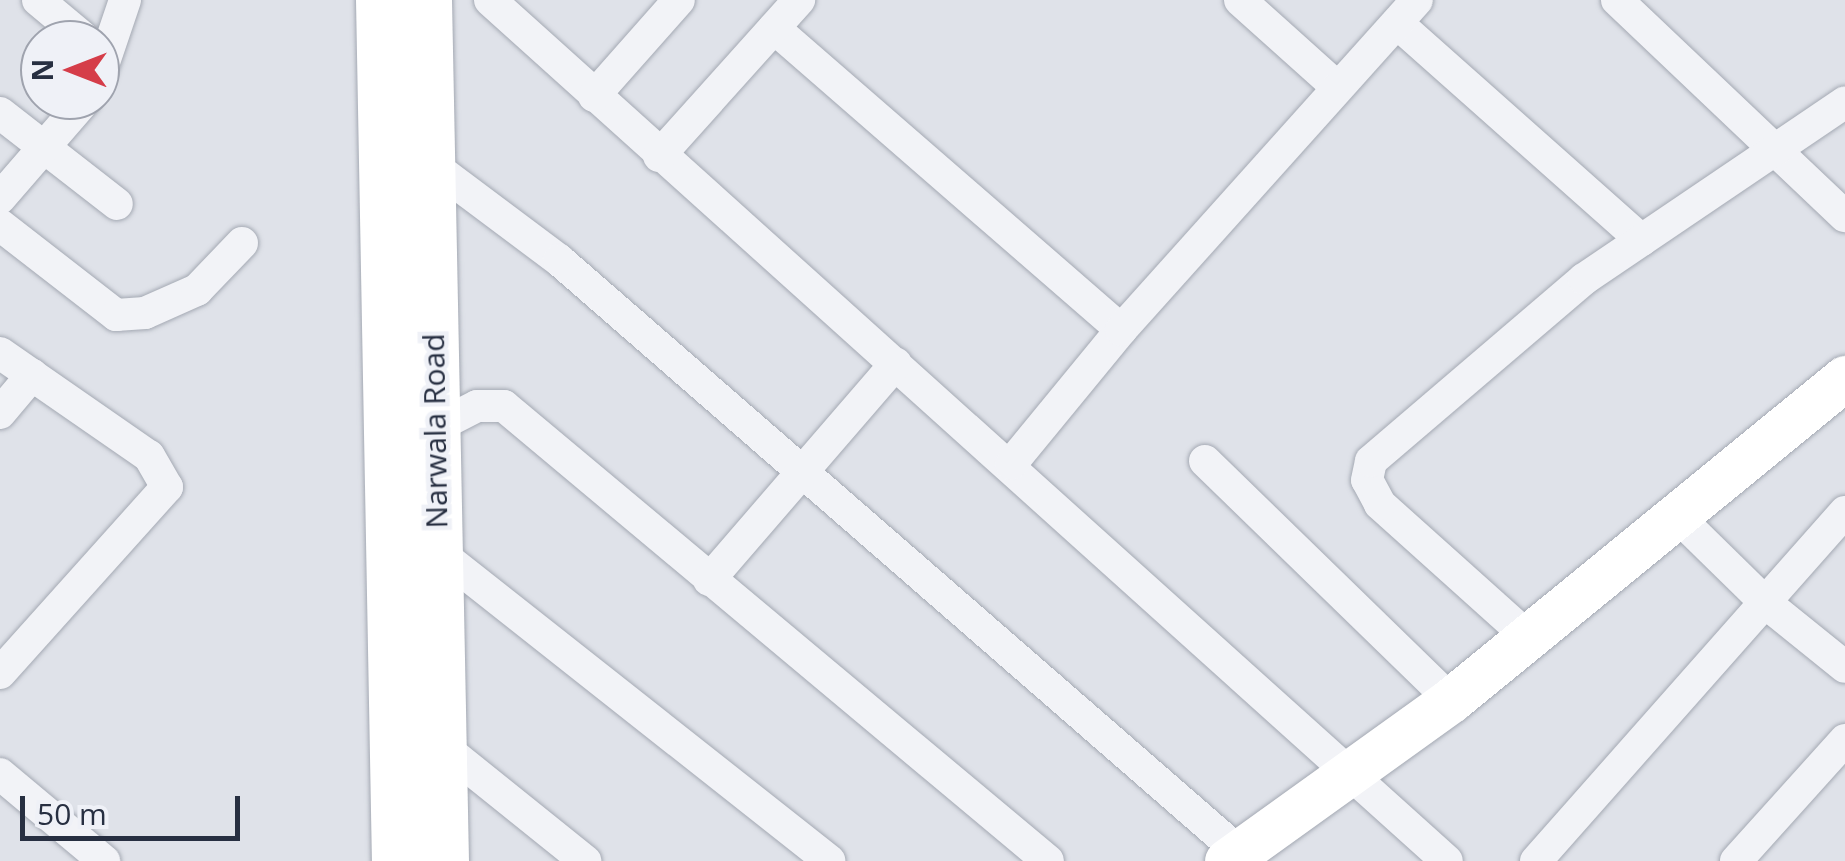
<!DOCTYPE html>
<style>
body{margin:0}
#map{position:relative;width:1845px;height:861px;overflow:hidden;background:#dfe2e9;font-family:"Open Sans",sans-serif}
div>[style]{position:absolute}
.roads{filter:drop-shadow(0 0 2px #a4a9b3) drop-shadow(0 0 2px #a4a9b3)}
.street>*{height:32px;margin:-16px;padding:0 16px;transform-origin:16px;border-radius:16px;background:#f2f3f7}
.secondary>*{height:45px;margin:-22.5px;padding:0 22.5px;transform-origin:22.5px;border-radius:22.5px;background:#fff}
.primary>*{height:50px;margin:-25px;padding:0 25px;transform-origin:25px;border-radius:25px;background:#fff}
span{translate:-50% -50%;white-space:nowrap;text-align:center;line-height:1.15;-webkit-text-stroke:9px #eff1f7;paint-order:stroke}
.street-label{font-size:30px;color:#272f41}
.north{position:absolute;left:20px;top:20px;width:100px;height:100px;box-sizing:border-box;background:#eff1f7;border:2px solid #9fa3ae;border-radius:50%;rotate:270deg;font-size:28px;font-weight:700;line-height:40px;text-align:center;color:#272f41}
.north::after{content:'';display:block;margin:auto;width:35px;height:45px;background:#d53d49;clip-path:polygon(50% 0,100% 100%,50% 72%,0 100%)}
.scale{position:absolute;left:20px;top:796px;width:220px;height:45px;box-sizing:border-box;border:5px solid #272f41;border-top:0;padding-left:12px;font-size:30px;line-height:35px;white-space:nowrap;color:#272f41;-webkit-text-stroke:8px #eff1f7;paint-order:stroke}
</style>
<div id="map">
<div class="roads">
<div class="street">
<div style="left:38px;top:0;width:62px;rotate:39.8deg"></div>
<div style="left:490px;top:0;width:1287px;rotate:41.98deg"></div>
<div style="left:1240px;top:0;width:129px;rotate:41.9deg"></div>
<div style="left:1617px;top:0;width:314px;rotate:43.5deg"></div>
<div style="left:1397px;top:23px;width:327px;rotate:41.6deg"></div>
<div style="left:774px;top:28px;width:460px;rotate:41deg"></div>
<div style="left:100px;top:74px;width:78px;rotate:-71.3deg"></div>
<div style="left:594px;top:96px;width:128px;rotate:-48.5deg"></div>
<div style="left:0;top:113px;width:148px;rotate:37.9deg"></div>
<div style="left:659px;top:156px;width:210px;rotate:-48.1deg"></div>
<div style="left:428px;top:162px;width:164px;rotate:36.8deg"></div>
<div style="left:559px;top:260px;width:902px;rotate:41.04deg"></div>
<div style="left:0;top:198px;width:130px;rotate:-49.1deg"></div>
<div style="left:0;top:225px;width:147px;rotate:37.8deg"></div>
<div style="left:116px;top:315px;width:29px;rotate:-4deg"></div>
<div style="left:145px;top:313px;width:57px;rotate:-23.9deg"></div>
<div style="left:197px;top:290px;width:65px;rotate:-46.2deg"></div>
<div style="left:0;top:353px;width:181px;rotate:34.7deg"></div>
<div style="left:149px;top:456px;width:36px;rotate:60deg"></div>
<div style="left:167px;top:487px;width:250px;rotate:131.9deg"></div>
<div style="left:0;top:413px;width:50px;rotate:-49.9deg"></div>
<div style="left:436px;top:427px;width:46px;rotate:-27.1deg"></div>
<div style="left:477px;top:406px;width:27px"></div>
<div style="left:504px;top:406px;width:709px;rotate:39.91deg"></div>
<div style="left:1205px;top:461px;width:343px;rotate:44.2deg"></div>
<div style="left:1011px;top:464px;width:173px;rotate:-50.6deg"></div>
<div style="left:1121px;top:330px;width:443px;rotate:-48.1deg"></div>
<div style="left:1677px;top:516px;width:126px;rotate:44.4deg"></div>
<div style="left:1767px;top:604px;width:100px;rotate:38.9deg"></div>
<div style="left:437px;top:551px;width:500px;rotate:38.3deg"></div>
<div style="left:709px;top:580px;width:286px;rotate:-49.2deg"></div>
<div style="left:1528px;top:637px;width:199px;rotate:-138.1deg"></div>
<div style="left:1380px;top:504px;width:27px;rotate:-118deg"></div>
<div style="left:1367px;top:480px;width:19px;rotate:-78deg"></div>
<div style="left:1371px;top:461px;width:280px;rotate:-40.5deg"></div>
<div style="left:1584px;top:279px;width:315px;rotate:-34.1deg"></div>
<div style="left:442px;top:746px;width:184px;rotate:38.8deg"></div>
<div style="left:0;top:774px;width:136px;rotate:39.9deg"></div>
<div style="left:1536px;top:861px;width:466px;rotate:-48.5deg"></div>
<div style="left:1736px;top:861px;width:163px;rotate:-48deg"></div>
</div>
<div class="secondary">
<div style="left:1227px;top:861px;width:276px;rotate:-35.7deg"></div>
<div style="left:1451px;top:700px;width:509px;rotate:-39.26deg"></div>
</div>
<div class="primary">
<div style="left:381px;top:0;width:861px;rotate:88.94deg"></div>
<div style="left:427px;top:0;width:861px;rotate:88.87deg"></div>
</div>
</div>
<div class="street-label">
<span style="left:435px;top:431px;rotate:-91deg">Narwala Road</span>
</div>
<div class="north">N</div>
<div class="scale">50 m</div>
</div>
